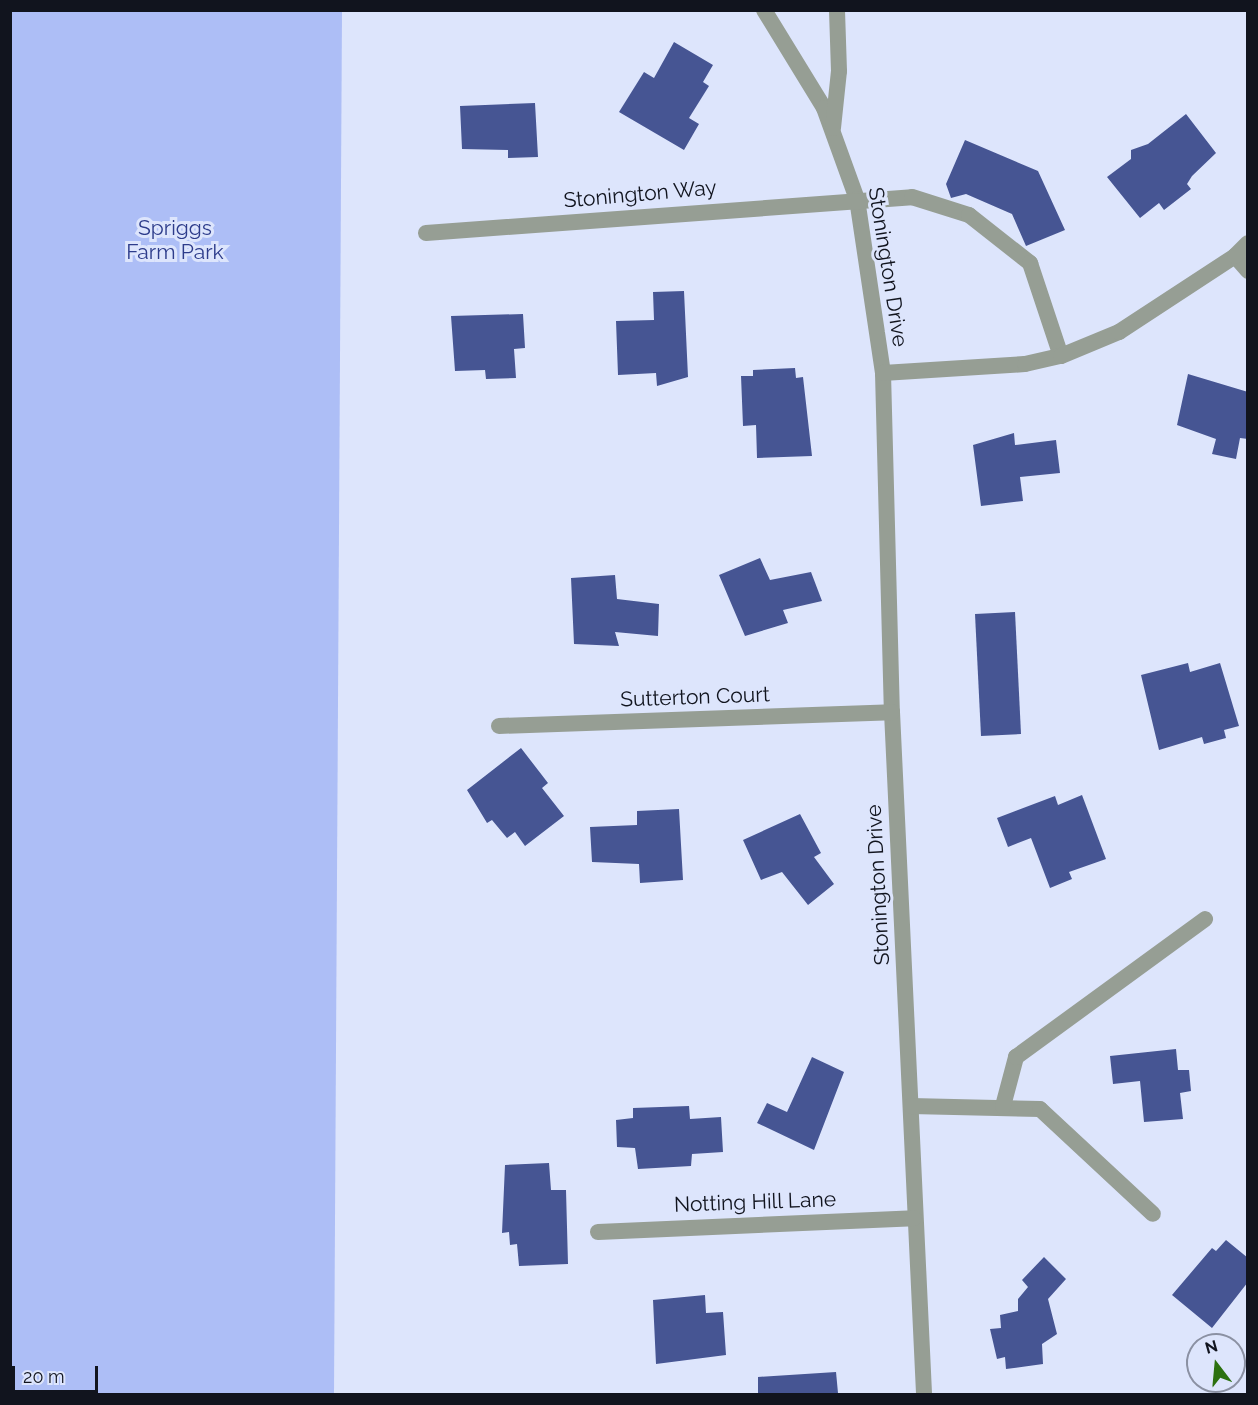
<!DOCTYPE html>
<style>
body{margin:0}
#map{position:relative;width:1258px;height:1405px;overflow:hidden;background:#dde5fc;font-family:Raleway,sans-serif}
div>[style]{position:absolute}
.green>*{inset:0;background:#adbef6}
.building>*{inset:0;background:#465593}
.minor>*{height:16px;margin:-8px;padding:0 8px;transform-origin:8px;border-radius:8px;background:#969e94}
span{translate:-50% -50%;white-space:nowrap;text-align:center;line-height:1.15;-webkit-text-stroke:6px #dde5fc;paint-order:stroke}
.street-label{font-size:21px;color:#11141e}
.park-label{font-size:21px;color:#2d3c8b}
.frame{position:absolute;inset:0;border:12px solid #11141e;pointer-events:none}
.north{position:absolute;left:1186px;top:1333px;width:60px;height:60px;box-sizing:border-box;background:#dde5fc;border:2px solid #8b91a3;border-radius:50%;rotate:344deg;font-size:16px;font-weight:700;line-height:24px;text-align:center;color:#11141e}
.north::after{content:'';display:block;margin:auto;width:21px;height:27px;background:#2c7110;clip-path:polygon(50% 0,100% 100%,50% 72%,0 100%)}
.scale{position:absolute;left:12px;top:1366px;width:86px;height:27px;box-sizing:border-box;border:3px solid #11141e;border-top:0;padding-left:8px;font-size:18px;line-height:21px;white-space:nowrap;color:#11141e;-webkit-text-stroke:4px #dde5fc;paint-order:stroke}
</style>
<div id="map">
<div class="green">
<div style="clip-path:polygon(10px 11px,342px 11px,334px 1394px,11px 1394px)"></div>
</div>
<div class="building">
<div style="clip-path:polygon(674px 42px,713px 65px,703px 82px,709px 86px,689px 118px,699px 124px,684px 150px,619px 112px,644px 72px,654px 78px)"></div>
<div style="clip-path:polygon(535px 103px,538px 157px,508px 158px,508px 150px,462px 149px,460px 106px)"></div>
<div style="clip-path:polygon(1186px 114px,1216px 153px,1192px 176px,1187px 184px,1191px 189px,1164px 210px,1159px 203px,1140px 218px,1107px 177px,1131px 159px,1131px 150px,1148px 144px)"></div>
<div style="clip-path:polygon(965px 140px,1038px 171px,1065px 230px,1026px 246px,1012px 214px,966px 194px,951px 198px,946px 184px)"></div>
<div style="clip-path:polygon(684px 291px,688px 377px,657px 386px,656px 373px,618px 375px,616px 321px,654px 320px,653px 292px)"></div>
<div style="clip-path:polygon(523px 314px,525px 348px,514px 349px,516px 378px,486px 379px,485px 370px,455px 371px,451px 316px)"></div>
<div style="clip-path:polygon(795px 368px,796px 378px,803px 377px,812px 456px,757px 458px,756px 425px,743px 426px,741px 376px,753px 376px,753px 370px)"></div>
<div style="clip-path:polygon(1188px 374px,1248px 392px,1248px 439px,1240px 438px,1236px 459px,1212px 454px,1216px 439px,1177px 425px)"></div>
<div style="clip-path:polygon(1014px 433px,1015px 445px,1056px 440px,1060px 473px,1020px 477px,1023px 501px,981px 506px,973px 445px)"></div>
<div style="clip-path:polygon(760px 558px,770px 580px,811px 572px,822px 601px,783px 610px,788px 623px,745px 636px,719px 575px)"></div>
<div style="clip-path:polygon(615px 575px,617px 599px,659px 604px,658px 636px,615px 632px,619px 646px,574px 644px,571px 578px)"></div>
<div style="clip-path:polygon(1015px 612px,1021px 734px,981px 736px,975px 614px)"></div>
<div style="clip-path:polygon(1188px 663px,1190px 672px,1220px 663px,1239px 726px,1224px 730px,1226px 738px,1204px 744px,1202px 737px,1159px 750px,1141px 675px)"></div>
<div style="clip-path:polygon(521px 748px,548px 783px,542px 788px,564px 816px,525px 846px,515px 832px,507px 838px,492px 820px,487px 823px,467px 790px)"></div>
<div style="clip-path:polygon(1082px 795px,1106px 859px,1069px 872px,1072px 879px,1050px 888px,1031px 838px,1008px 847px,997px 818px,1055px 796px,1058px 805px)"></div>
<div style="clip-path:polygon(679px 809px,683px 880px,640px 883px,639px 864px,592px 862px,590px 827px,637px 825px,637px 811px)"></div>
<div style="clip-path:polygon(800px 814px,821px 853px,814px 857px,834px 884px,808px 905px,782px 872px,761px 880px,743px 840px)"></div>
<div style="clip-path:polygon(1176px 1049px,1178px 1070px,1189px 1070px,1191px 1091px,1180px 1093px,1183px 1119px,1144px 1122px,1140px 1081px,1113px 1084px,1110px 1056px)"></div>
<div style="clip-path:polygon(812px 1057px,844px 1072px,814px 1150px,757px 1123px,767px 1103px,787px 1112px)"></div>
<div style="clip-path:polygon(689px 1106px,690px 1119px,721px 1117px,723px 1152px,692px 1154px,691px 1166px,638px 1169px,635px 1148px,617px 1147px,616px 1120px,633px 1118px,633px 1108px)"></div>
<div style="clip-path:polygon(549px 1163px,551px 1190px,566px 1190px,568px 1264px,519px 1266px,517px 1244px,510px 1245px,509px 1232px,502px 1233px,505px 1165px)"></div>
<div style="clip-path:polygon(1226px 1240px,1248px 1258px,1248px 1282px,1212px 1328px,1172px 1295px,1212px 1248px,1216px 1251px)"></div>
<div style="clip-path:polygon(1044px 1257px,1066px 1279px,1048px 1299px,1057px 1334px,1042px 1344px,1043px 1364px,1006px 1369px,1005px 1357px,997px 1359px,990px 1329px,1001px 1328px,1000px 1315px,1018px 1311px,1018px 1299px,1028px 1287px,1022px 1280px)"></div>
<div style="clip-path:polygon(705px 1295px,706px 1313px,723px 1312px,726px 1355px,656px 1364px,653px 1300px)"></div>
<div style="clip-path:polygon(836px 1372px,838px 1393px,758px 1395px,758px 1377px)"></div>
</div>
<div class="minor">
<div style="left:764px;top:10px;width:115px;rotate:58.5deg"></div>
<div style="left:824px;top:108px;width:97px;rotate:70.1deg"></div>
<div style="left:857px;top:199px;width:176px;rotate:81.5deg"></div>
<div style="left:883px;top:373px;width:339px;rotate:88.5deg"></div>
<div style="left:892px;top:712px;width:683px;rotate:87.31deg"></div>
<div style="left:833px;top:128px;width:57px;rotate:-84deg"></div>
<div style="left:839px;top:71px;width:61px;rotate:-91.9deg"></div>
<div style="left:426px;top:233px;width:487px;rotate:-4.2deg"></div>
<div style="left:912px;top:197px;width:60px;rotate:17.5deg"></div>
<div style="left:969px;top:215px;width:78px;rotate:38.2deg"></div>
<div style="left:1030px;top:263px;width:98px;rotate:71.6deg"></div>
<div style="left:1235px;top:256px;width:20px;rotate:49deg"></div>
<div style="left:883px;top:373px;width:142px;rotate:-3.6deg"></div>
<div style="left:1025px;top:364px;width:37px;rotate:-13deg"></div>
<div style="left:1061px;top:356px;width:63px;rotate:-22.5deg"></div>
<div style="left:1119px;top:332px;width:139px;rotate:-33.2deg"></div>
<div style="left:1235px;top:256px;width:18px;rotate:-45deg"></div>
<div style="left:499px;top:726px;width:393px;rotate:-2deg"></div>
<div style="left:911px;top:1106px;width:129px;rotate:1.3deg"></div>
<div style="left:1040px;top:1109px;width:154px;rotate:42.9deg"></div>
<div style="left:1003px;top:1106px;width:51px;rotate:-75.1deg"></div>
<div style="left:1016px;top:1057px;width:234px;rotate:-36.1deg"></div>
<div style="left:598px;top:1232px;width:316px;rotate:-2.5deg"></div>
</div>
<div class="street-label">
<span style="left:640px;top:194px;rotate:-5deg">Stonington Way</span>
<span style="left:888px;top:267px;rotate:81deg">Stonington Drive</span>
<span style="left:695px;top:697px;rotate:-2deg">Sutterton Court</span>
<span style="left:878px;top:885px;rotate:-93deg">Stonington Drive</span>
<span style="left:755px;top:1202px;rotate:-2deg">Notting Hill Lane</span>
</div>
<div class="park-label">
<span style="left:175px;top:240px">Spriggs<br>Farm Park</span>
</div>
<div class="frame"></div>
<div class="north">N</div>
<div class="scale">20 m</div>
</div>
